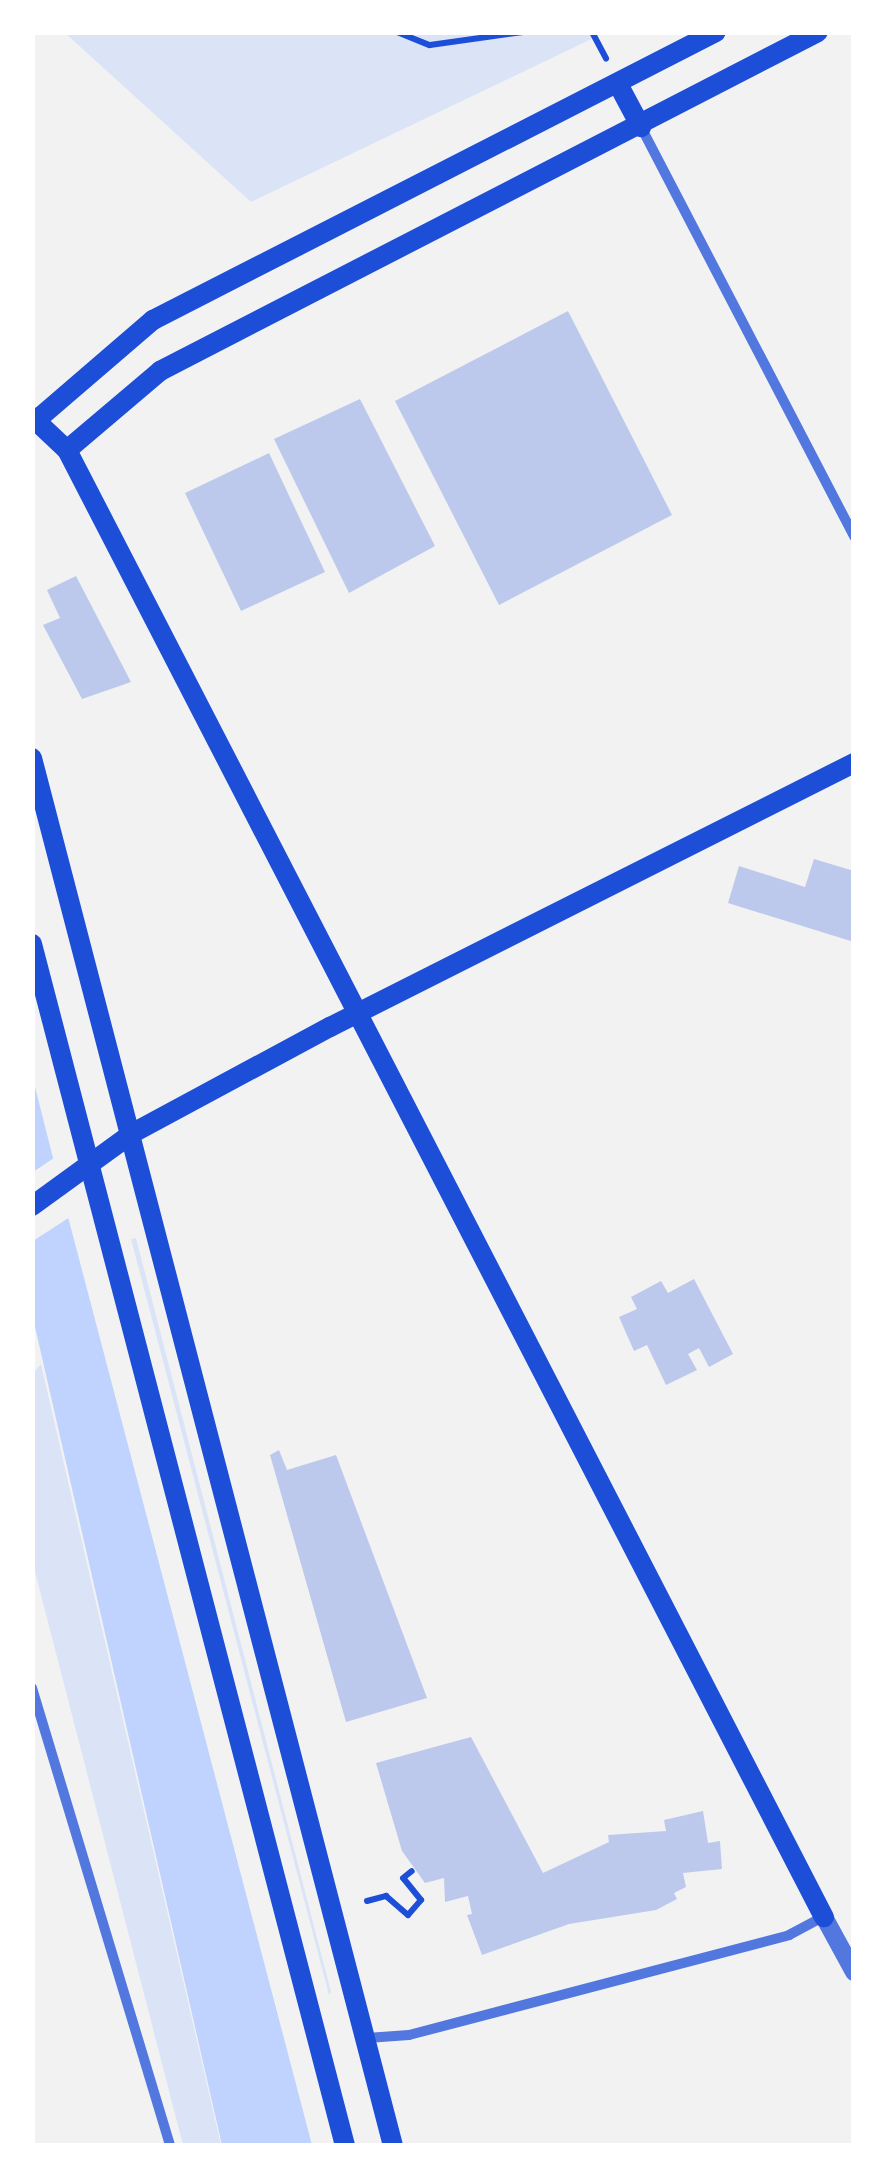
<!DOCTYPE html>
<style>
body{margin:0}
#map{position:relative;width:886px;height:2178px;overflow:hidden;background:#f2f2f2;font-family:Arial,sans-serif}
div>[style]{position:absolute}
.green>*{inset:0;background:#dbe4f7}
.water>*{inset:0;background:#bfd3fe}
.pier>*{inset:0;background:#f2f2f2}
.building>*{inset:0;background:#bdc9ec}
.path>*{height:6px;margin:-3px;padding:0 3px;transform-origin:3px;border-radius:3px;background:#1d4ed8}
.minor>*{height:10px;margin:-5px;padding:0 5px;transform-origin:5px;border-radius:5px;background:#5277de}
.tertiary>*{height:18px;margin:-9px;padding:0 9px;transform-origin:9px;border-radius:9px;background:#5277de}
.secondary>*{height:20px;margin:-10px;padding:0 10px;transform-origin:10px;border-radius:10px;background:#1d4ed8}
span{translate:-50% -50%;white-space:nowrap;text-align:center;line-height:1.15;-webkit-text-stroke:8px #fff;paint-order:stroke}
.frame{position:absolute;inset:0;border:35px solid #fff;pointer-events:none}
</style>
<div id="map">
<div class="green">
<div style="clip-path:polygon(65px 33px,604px 33px,251px 202px)"></div>
<div style="clip-path:polygon(136px 1238px,331px 1992px,329px 1995px,131px 1239px)"></div>
<div style="clip-path:polygon(41px 1364px,221px 2145px,183px 2145px,34px 1568px,32px 1374px)"></div>
</div>
<div class="water">
<div style="clip-path:polygon(32px 1075px,67px 1213px,312px 2145px,222px 2145px,33px 1318px)"></div>
</div>
<div class="pier">
<div style="clip-path:polygon(54px 1158px,70px 1217px,33px 1241px,33px 1172px)"></div>
</div>
<div class="building">
<div style="clip-path:polygon(568px 311px,672px 515px,499px 605px,395px 401px)"></div>
<div style="clip-path:polygon(360px 399px,435px 546px,349px 593px,274px 439px)"></div>
<div style="clip-path:polygon(269px 453px,325px 572px,241px 611px,185px 493px)"></div>
<div style="clip-path:polygon(76px 576px,131px 682px,82px 699px,43px 625px,60px 618px,47px 590px)"></div>
<div style="clip-path:polygon(814px 859px,854px 871px,854px 942px,728px 903px,739px 866px,805px 887px)"></div>
<div style="clip-path:polygon(694px 1279px,733px 1354px,709px 1367px,699px 1348px,688px 1354px,697px 1370px,666px 1385px,647px 1345px,634px 1351px,619px 1317px,637px 1309px,631px 1297px,661px 1281px,668px 1293px)"></div>
<div style="clip-path:polygon(279px 1450px,287px 1470px,336px 1455px,427px 1698px,346px 1722px,270px 1455px)"></div>
<div style="clip-path:polygon(471px 1737px,543px 1873px,609px 1842px,608px 1835px,666px 1831px,664px 1820px,703px 1811px,708px 1843px,720px 1841px,722px 1869px,683px 1873px,686px 1887px,674px 1893px,677px 1899px,656px 1910px,569px 1924px,482px 1955px,467px 1915px,472px 1914px,468px 1896px,445px 1902px,444px 1878px,425px 1883px,402px 1851px,376px 1763px)"></div>
</div>
<div class="path">
<div style="left:397px;top:32px;width:35px;rotate:22deg"></div>
<div style="left:430px;top:45px;width:94px;rotate:-8deg"></div>
<div style="left:592px;top:32px;width:30px;rotate:62deg"></div>
<div style="left:367px;top:1901px;width:20px;rotate:-15deg"></div>
<div style="left:386px;top:1896px;width:29px;rotate:41deg"></div>
<div style="left:408px;top:1915px;width:20px;rotate:-49deg"></div>
<div style="left:421px;top:1900px;width:28px;rotate:-129deg"></div>
<div style="left:403px;top:1878px;width:11px;rotate:-38deg"></div>
</div>
<div class="minor">
<div style="left:641px;top:127px;width:462px;rotate:62.5deg"></div>
<div style="left:32px;top:1688px;width:478px;rotate:73.2deg"></div>
<div style="left:367px;top:2038px;width:42px;rotate:-4.1deg"></div>
<div style="left:409px;top:2035px;width:393px;rotate:-14.7deg"></div>
<div style="left:789px;top:1935px;width:38px;rotate:-28deg"></div>
</div>
<div class="tertiary">
<div style="left:824px;top:1917px;width:63px;rotate:61.4deg"></div>
</div>
<div class="secondary">
<div style="left:618px;top:84px;width:49px;rotate:61.9deg"></div>
<div style="left:32px;top:417px;width:48px;rotate:43.3deg"></div>
<div style="left:67px;top:450px;width:1651px;rotate:62.71deg"></div>
<div style="left:32px;top:424px;width:160px;rotate:-40.7deg"></div>
<div style="left:153px;top:320px;width:632px;rotate:-27.09deg"></div>
<div style="left:67px;top:450px;width:122px;rotate:-40.3deg"></div>
<div style="left:160px;top:371px;width:740px;rotate:-27.26deg"></div>
<div style="left:32px;top:758px;width:1434px;rotate:75.42deg"></div>
<div style="left:32px;top:944px;width:1242px;rotate:75.4deg"></div>
<div style="left:32px;top:1206px;width:122px;rotate:-36deg"></div>
<div style="left:131px;top:1134px;width:226px;rotate:-28.3deg"></div>
<div style="left:330px;top:1027px;width:587px;rotate:-26.74deg"></div>
</div>
<div class="frame"></div>
</div>
